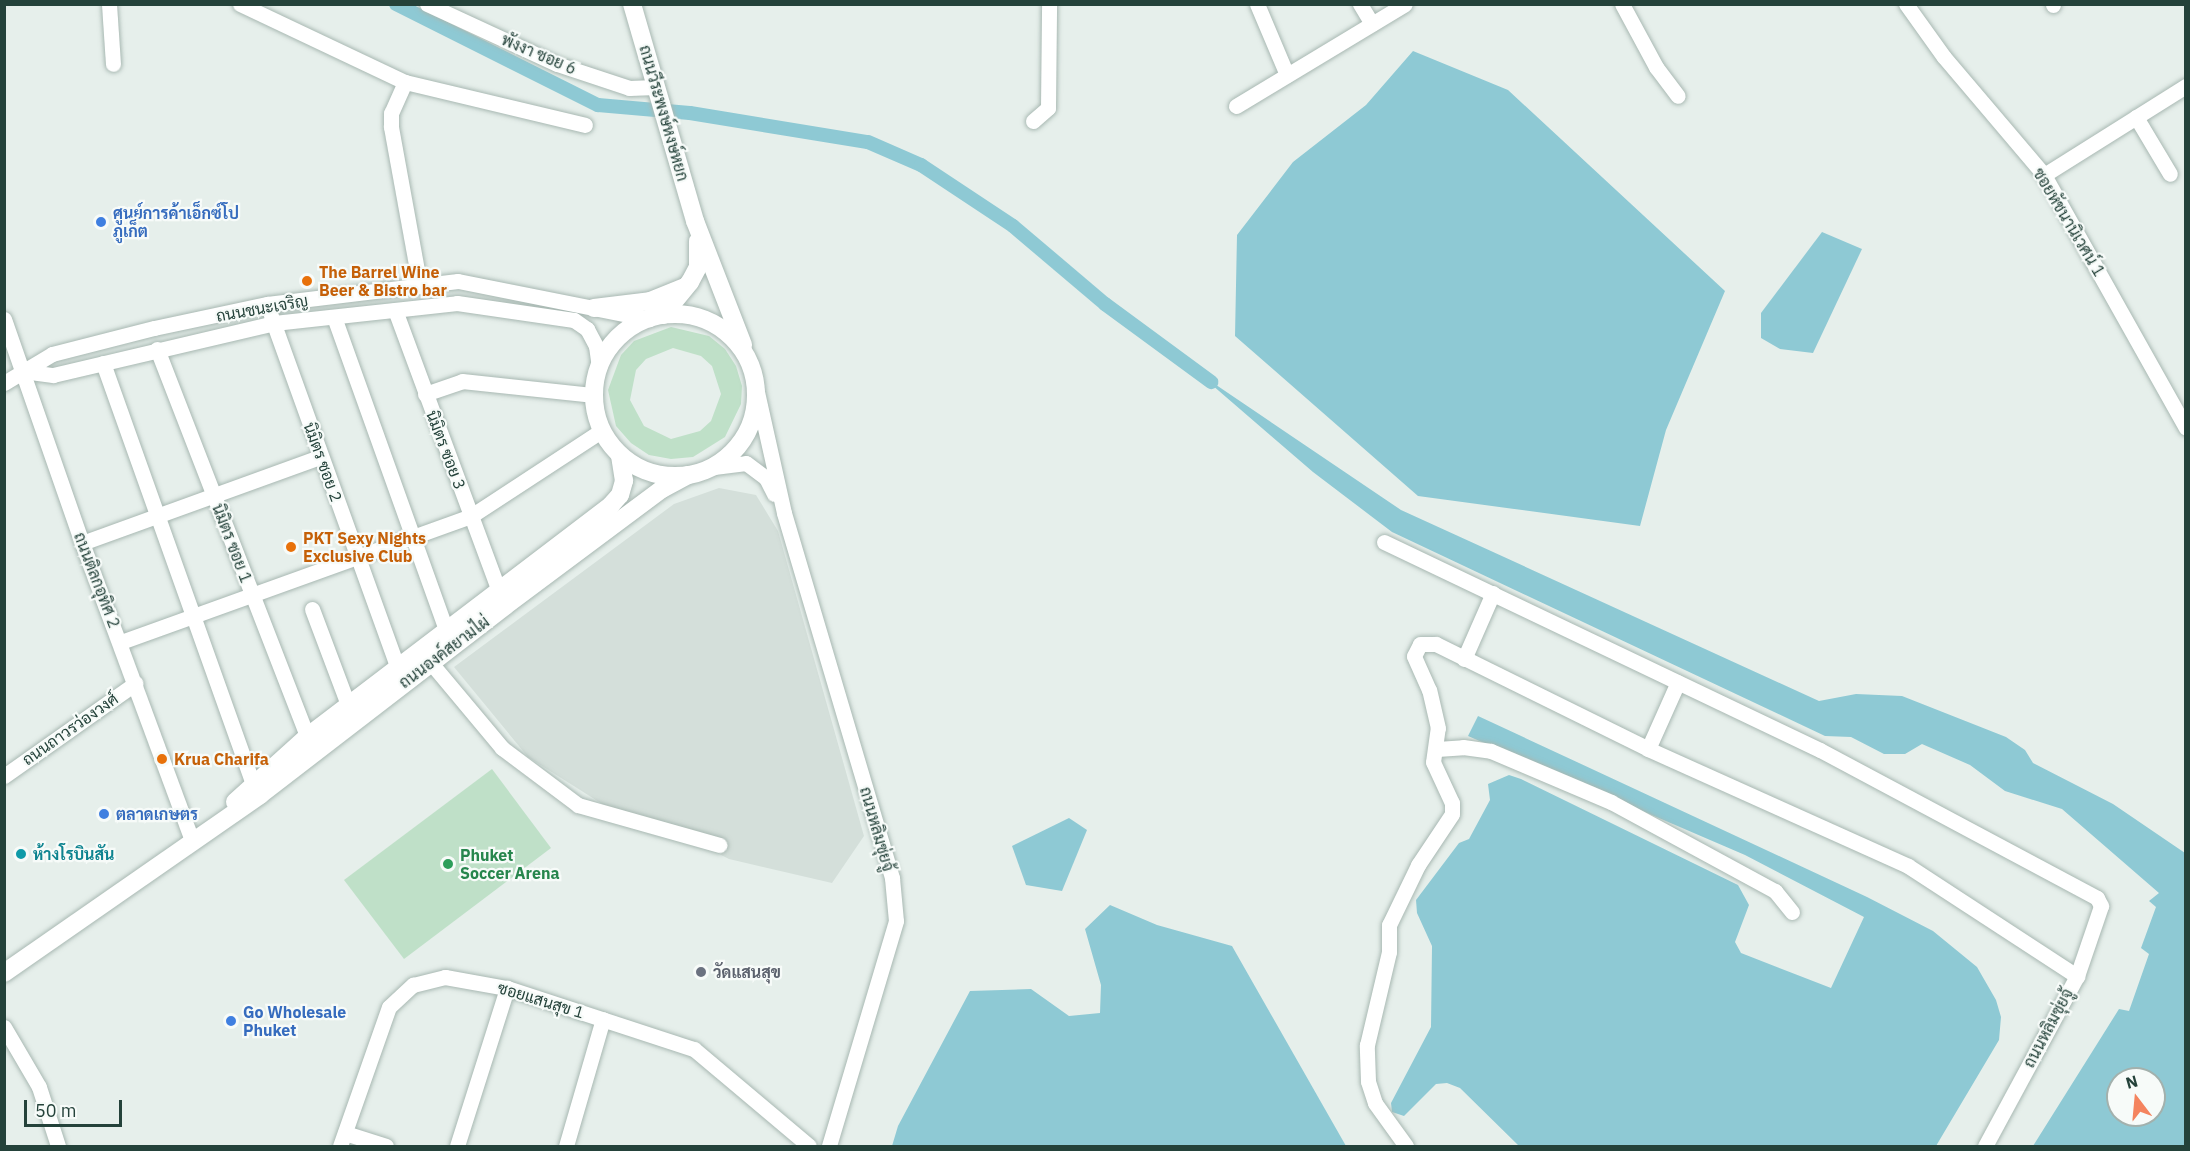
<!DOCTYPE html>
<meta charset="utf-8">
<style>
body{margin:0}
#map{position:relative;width:2190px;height:1151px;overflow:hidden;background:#e6efeb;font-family:"IBM Plex Sans",Sarabun,sans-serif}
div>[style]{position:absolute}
.built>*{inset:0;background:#d4dfda}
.green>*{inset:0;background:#bfe0c8}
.water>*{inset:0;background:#8ec9d4}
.canal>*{height:14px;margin:-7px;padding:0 7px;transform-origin:7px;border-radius:7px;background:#8ec9d4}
.roads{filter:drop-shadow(0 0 2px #a8b8b2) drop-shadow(0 0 2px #a8b8b2)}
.street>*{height:15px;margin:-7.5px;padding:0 7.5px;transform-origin:7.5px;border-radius:7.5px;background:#fff}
.secondary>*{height:18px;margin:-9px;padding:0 9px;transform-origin:9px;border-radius:9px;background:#fff}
.secondary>.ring{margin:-9px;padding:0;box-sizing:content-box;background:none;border:18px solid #fff;border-radius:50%}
.dots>*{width:16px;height:16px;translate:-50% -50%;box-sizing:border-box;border:3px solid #f7fbf9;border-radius:50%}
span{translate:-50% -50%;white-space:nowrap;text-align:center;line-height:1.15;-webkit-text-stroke:4.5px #f7fbf9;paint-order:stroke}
.street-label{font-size:16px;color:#24423a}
.shop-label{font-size:16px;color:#366cbe;font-weight:700}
.left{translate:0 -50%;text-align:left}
.food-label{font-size:16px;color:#c56008;font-weight:700}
.culture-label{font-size:16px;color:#0d838f;font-weight:700}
.leisure-label{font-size:16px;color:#27864d;font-weight:700}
.worship-label{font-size:16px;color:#5b616d;font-weight:700}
.frame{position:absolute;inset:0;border:6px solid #24423a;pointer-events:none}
.north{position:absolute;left:2106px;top:1067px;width:60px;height:60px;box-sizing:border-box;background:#f7fbf9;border:2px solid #a3b1ad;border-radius:50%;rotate:344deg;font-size:16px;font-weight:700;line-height:24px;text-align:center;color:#24423a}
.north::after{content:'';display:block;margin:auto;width:21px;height:27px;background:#f4845f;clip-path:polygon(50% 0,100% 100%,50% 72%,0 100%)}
.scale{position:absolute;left:24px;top:1100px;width:98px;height:27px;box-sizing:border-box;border:3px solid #24423a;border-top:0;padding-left:8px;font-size:18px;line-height:21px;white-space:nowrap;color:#24423a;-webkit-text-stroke:4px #f7fbf9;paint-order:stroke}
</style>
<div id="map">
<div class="built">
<div style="clip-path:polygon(719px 488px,756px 495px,778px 531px,864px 836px,832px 883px,729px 859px,662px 825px,607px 807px,528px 757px,454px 667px,674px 504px)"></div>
</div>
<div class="green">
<div style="clip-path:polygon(evenodd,671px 327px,709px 336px,725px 349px,736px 366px,742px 386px,741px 404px,725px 437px,693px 457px,671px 459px,649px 455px,631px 443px,616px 426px,608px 390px,621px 355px,634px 341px,671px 327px,673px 348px,701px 356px,712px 366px,721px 394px,711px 421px,700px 431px,671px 439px,644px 426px,630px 400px,636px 370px,646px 359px,673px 348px)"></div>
<div style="clip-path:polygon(492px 769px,551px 848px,404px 959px,344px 880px)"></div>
</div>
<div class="water">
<div style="clip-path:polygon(1413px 51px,1508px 90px,1725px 291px,1666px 430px,1640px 526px,1418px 496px,1235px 336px,1237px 235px,1293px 162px,1366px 105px)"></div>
<div style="clip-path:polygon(1822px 232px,1862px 249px,1813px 353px,1780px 349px,1761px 338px,1761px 313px)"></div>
<div style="clip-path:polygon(evenodd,1197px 372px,1401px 510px,1819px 701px,1856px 694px,1902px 696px,2006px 737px,2025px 750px,2033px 763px,2113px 804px,2185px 853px,2185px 1146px,2033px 1146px,2119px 1009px,2129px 1011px,2149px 954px,2141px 948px,2156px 907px,2149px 901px,2159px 893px,2062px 809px,2005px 791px,1970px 765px,1922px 744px,1905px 754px,1884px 754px,1851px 737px,1825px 736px,1392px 532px,1313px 472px,1197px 372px,2118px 1079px,2154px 1079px,2154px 1115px,2118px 1115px,2118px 1079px)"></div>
<div style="clip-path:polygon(1478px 716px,1867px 897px,1933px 931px,1977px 967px,1996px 1000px,2001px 1017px,1999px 1040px,1936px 1146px,1519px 1146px,1460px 1088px,1447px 1083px,1436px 1084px,1404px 1116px,1392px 1112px,1391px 1103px,1431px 1027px,1432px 946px,1417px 913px,1416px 900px,1459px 843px,1469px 839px,1490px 800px,1488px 784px,1509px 775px,1521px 779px,1738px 885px,1749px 905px,1735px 942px,1741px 953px,1831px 988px,1864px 917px,1745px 855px,1468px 736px)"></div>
<div style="clip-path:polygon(1069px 818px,1087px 830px,1062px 891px,1026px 885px,1012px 846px)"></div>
<div style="clip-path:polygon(1110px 905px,1157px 925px,1232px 946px,1346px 1146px,892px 1146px,898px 1126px,970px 991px,1031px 989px,1069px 1016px,1100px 1013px,1101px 985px,1085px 929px)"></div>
</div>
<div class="canal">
<div style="left:396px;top:4px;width:226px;rotate:26.6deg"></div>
<div style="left:598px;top:105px;width:92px;rotate:5deg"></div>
<div style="left:690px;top:113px;width:180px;rotate:9.3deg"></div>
<div style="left:868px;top:142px;width:58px;rotate:23.5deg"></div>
<div style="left:921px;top:165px;width:110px;rotate:33.5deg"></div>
<div style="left:1013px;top:226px;width:121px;rotate:40.3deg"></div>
<div style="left:1105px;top:304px;width:132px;rotate:36.3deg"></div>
</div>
<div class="roads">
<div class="street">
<div style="left:109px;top:4px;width:60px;rotate:86.2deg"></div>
<div style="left:240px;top:4px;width:183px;rotate:25.3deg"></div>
<div style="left:405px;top:82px;width:185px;rotate:13.4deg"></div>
<div style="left:427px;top:4px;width:143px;rotate:24.8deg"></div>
<div style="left:557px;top:64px;width:76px;rotate:18.4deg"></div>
<div style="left:629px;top:88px;width:27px;rotate:-2deg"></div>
<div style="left:1257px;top:4px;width:77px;rotate:67.1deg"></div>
<div style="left:1360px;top:4px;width:23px;rotate:59deg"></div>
<div style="left:1622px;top:4px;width:72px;rotate:61.6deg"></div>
<div style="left:1656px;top:67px;width:36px;rotate:53deg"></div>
<div style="left:1906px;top:4px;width:65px;rotate:54.4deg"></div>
<div style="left:1944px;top:57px;width:155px;rotate:49.7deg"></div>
<div style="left:2044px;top:175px;width:290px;rotate:60.7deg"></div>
<div style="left:2053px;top:5px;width:1px;rotate:-90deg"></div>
<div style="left:405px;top:82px;width:34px;rotate:114deg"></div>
<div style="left:391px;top:113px;width:14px;rotate:90deg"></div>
<div style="left:391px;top:127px;width:162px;rotate:79.7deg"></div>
<div style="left:1236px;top:106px;width:197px;rotate:-31.1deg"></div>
<div style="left:2136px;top:117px;width:66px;rotate:59.2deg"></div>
<div style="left:1033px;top:121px;width:20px;rotate:-41deg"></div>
<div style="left:1048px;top:108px;width:104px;rotate:-89.4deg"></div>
<div style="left:2044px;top:175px;width:168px;rotate:-32.1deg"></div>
<div style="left:395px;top:310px;width:309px;rotate:69.7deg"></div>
<div style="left:271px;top:316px;width:384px;rotate:70.2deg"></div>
<div style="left:334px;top:317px;width:332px;rotate:70.3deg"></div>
<div style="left:4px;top:319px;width:237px;rotate:70.8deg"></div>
<div style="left:82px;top:543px;width:317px;rotate:69.7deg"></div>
<div style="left:157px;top:349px;width:426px;rotate:68.8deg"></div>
<div style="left:103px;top:363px;width:447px;rotate:70.4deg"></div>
<div style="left:23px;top:371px;width:30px;rotate:8deg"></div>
<div style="left:53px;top:375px;width:227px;rotate:-13.2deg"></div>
<div style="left:274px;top:323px;width:184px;rotate:-6.2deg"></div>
<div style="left:457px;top:303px;width:118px;rotate:8.3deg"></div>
<div style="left:574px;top:320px;width:16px;rotate:35deg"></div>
<div style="left:587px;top:329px;width:19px;rotate:62deg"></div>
<div style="left:596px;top:346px;width:21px;rotate:82deg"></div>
<div style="left:4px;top:383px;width:56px;rotate:-31.1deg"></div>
<div style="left:52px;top:354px;width:105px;rotate:-14.3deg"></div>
<div style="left:154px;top:328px;width:116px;rotate:-12deg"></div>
<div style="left:267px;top:304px;width:192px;rotate:-6.9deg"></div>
<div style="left:458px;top:281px;width:195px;rotate:11.3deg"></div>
<div style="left:755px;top:383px;width:133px;rotate:77.4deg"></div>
<div style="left:784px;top:513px;width:381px;rotate:73.5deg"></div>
<div style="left:892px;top:878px;width:43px;rotate:84.7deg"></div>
<div style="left:896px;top:921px;width:235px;rotate:106.6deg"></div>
<div style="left:425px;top:394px;width:39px;rotate:-19deg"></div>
<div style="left:462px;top:381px;width:133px;rotate:6.1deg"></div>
<div style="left:714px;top:467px;width:32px;rotate:-7deg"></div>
<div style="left:746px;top:463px;width:25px;rotate:37deg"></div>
<div style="left:766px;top:478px;width:18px;rotate:63deg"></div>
<div style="left:1384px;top:542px;width:483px;rotate:25.5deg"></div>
<div style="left:1820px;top:750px;width:314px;rotate:28.1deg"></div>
<div style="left:2097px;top:898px;width:9px;rotate:63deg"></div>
<div style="left:2101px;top:906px;width:74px;rotate:108.9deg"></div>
<div style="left:2077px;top:976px;width:193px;rotate:118.4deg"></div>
<div style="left:82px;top:543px;width:253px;rotate:-19.9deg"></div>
<div style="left:312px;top:609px;width:103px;rotate:69.4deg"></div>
<div style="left:121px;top:642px;width:372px;rotate:-19.8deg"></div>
<div style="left:471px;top:516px;width:155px;rotate:-33.2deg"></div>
<div style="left:1464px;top:659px;width:72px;rotate:-66.3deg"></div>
<div style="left:431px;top:663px;width:111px;rotate:50.1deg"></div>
<div style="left:502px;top:748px;width:95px;rotate:36.9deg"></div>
<div style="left:578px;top:805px;width:147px;rotate:15.8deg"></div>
<div style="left:1437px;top:749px;width:26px;rotate:-4deg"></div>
<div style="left:1463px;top:747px;width:28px;rotate:8deg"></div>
<div style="left:1491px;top:751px;width:130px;rotate:23deg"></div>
<div style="left:1611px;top:802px;width:187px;rotate:28.5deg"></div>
<div style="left:1775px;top:891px;width:27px;rotate:51deg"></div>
<div style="left:1648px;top:749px;width:73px;rotate:-65.9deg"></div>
<div style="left:4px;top:776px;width:161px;rotate:-35.2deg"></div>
<div style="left:4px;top:1027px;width:69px;rotate:59.7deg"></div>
<div style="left:39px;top:1087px;width:62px;rotate:72.1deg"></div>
<div style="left:345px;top:1133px;width:43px;rotate:17.6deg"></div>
<div style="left:340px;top:1146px;width:147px;rotate:-70.6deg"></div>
<div style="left:389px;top:1007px;width:33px;rotate:-43deg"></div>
<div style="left:413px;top:985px;width:33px;rotate:-14deg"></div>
<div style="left:445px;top:977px;width:63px;rotate:10.1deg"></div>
<div style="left:507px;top:988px;width:197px;rotate:18.1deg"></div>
<div style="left:694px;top:1049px;width:150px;rotate:40.1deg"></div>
<div style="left:457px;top:1146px;width:166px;rotate:-72.4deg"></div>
<div style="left:566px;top:1146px;width:132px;rotate:-73.8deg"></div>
<div style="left:1406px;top:1146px;width:53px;rotate:-125.8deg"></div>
<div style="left:1375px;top:1103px;width:23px;rotate:-108deg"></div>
<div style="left:1368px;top:1081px;width:36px;rotate:-92deg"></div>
<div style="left:1367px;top:1045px;width:96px;rotate:-76.7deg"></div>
<div style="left:1389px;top:952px;width:27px;rotate:-90deg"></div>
<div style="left:1389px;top:925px;width:67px;rotate:-64.2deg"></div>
<div style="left:1418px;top:865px;width:61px;rotate:-56.3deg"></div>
<div style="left:1452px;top:814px;width:11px;rotate:-90deg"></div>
<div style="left:1452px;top:803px;width:45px;rotate:-114.9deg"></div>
<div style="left:1433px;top:762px;width:34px;rotate:-82deg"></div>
<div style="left:1438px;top:728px;width:39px;rotate:-103deg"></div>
<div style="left:1429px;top:690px;width:37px;rotate:-114deg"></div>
<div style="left:1414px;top:656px;width:13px;rotate:-63deg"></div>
<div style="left:1420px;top:644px;width:16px"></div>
<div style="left:1436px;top:644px;width:237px;rotate:26.3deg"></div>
<div style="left:1648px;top:749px;width:285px;rotate:24.2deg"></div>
<div style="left:1908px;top:866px;width:202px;rotate:33.1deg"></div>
</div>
<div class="secondary">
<div style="left:632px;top:4px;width:226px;rotate:73.8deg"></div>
<div style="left:695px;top:221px;width:133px;rotate:68.8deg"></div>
<div style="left:594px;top:308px;width:56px;rotate:-7.1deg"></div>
<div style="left:650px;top:301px;width:38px;rotate:-22deg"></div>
<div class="ring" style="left:594px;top:314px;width:144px;height:144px"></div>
<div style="left:663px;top:315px;width:43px;rotate:-50.7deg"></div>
<div style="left:690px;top:282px;width:17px;rotate:-62deg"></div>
<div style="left:698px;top:267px;width:26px;rotate:-90deg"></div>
<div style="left:235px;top:802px;width:97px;rotate:-42.1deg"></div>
<div style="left:307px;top:737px;width:382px;rotate:-37.3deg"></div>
<div style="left:611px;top:505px;width:13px;rotate:-48deg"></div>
<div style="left:620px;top:495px;width:15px;rotate:-74deg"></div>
<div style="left:624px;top:481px;width:25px;rotate:-99deg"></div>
<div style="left:4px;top:973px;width:312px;rotate:-34.8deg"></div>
<div style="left:260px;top:795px;width:309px;rotate:-37.6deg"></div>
<div style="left:505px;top:606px;width:196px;rotate:-36.7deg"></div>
<div style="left:662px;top:489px;width:30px;rotate:-28deg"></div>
</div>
</div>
<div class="dots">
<div style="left:101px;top:222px;background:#3f7fe0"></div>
<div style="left:307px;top:281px;background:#e8710a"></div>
<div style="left:291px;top:547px;background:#e8710a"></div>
<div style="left:162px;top:759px;background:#e8710a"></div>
<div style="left:104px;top:814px;background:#3f7fe0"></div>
<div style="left:21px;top:854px;background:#0f9aa8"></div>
<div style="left:448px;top:864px;background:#2e9e5b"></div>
<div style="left:701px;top:972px;background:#6b7280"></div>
<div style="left:231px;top:1021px;background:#3f7fe0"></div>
</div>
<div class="street-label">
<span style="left:539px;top:54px;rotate:23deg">พังงา ซอย 6</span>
<span style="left:664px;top:113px;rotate:74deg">ถนนวีระพงษ์หงษ์หยก</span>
<span style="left:2069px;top:222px;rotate:59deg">ซอยหัชนานิเวศน์ 1</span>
<span style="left:262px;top:308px;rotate:-10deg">ถนนชนะเจริญ</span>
<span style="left:446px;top:450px;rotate:69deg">นิมิตร ซอย 3</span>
<span style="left:323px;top:462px;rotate:70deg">นิมิตร ซอย 2</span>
<span style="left:232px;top:543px;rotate:69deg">นิมิตร ซอย 1</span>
<span style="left:97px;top:580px;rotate:69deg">ถนนติลกอุทิศ 2</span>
<span style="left:444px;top:652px;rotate:-37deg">ถนนองค์สยามไผ่</span>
<span style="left:70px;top:729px;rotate:-35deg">ถนนถาวรว่องวงศ์</span>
<span style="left:877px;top:829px;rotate:74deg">ถนนหลิมซุ่ยจู้</span>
<span style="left:541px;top:1000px;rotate:17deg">ซอยแสนสุข 1</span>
<span style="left:2048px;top:1028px;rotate:-62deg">ถนนหลิมซุ่ยจู้</span>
</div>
<div class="shop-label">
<span class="left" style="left:113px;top:222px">ศูนย์การค้าเอ็กซ์โป<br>ภูเก็ต</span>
<span class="left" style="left:116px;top:814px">ตลาดเกษตร</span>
<span class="left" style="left:243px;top:1021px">Go Wholesale<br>Phuket</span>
</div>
<div class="food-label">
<span class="left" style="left:319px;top:281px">The Barrel Wine<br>Beer &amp; Bistro bar</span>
<span class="left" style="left:303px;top:547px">PKT Sexy Nights<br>Exclusive Club</span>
<span class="left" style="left:174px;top:759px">Krua Charifa</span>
</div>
<div class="culture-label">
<span class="left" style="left:33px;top:854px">ห้างโรบินสัน</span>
</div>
<div class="leisure-label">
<span class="left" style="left:460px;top:864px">Phuket<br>Soccer Arena</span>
</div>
<div class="worship-label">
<span class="left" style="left:713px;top:972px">วัดแสนสุข</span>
</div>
<div class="frame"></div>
<div class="north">N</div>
<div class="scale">50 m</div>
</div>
